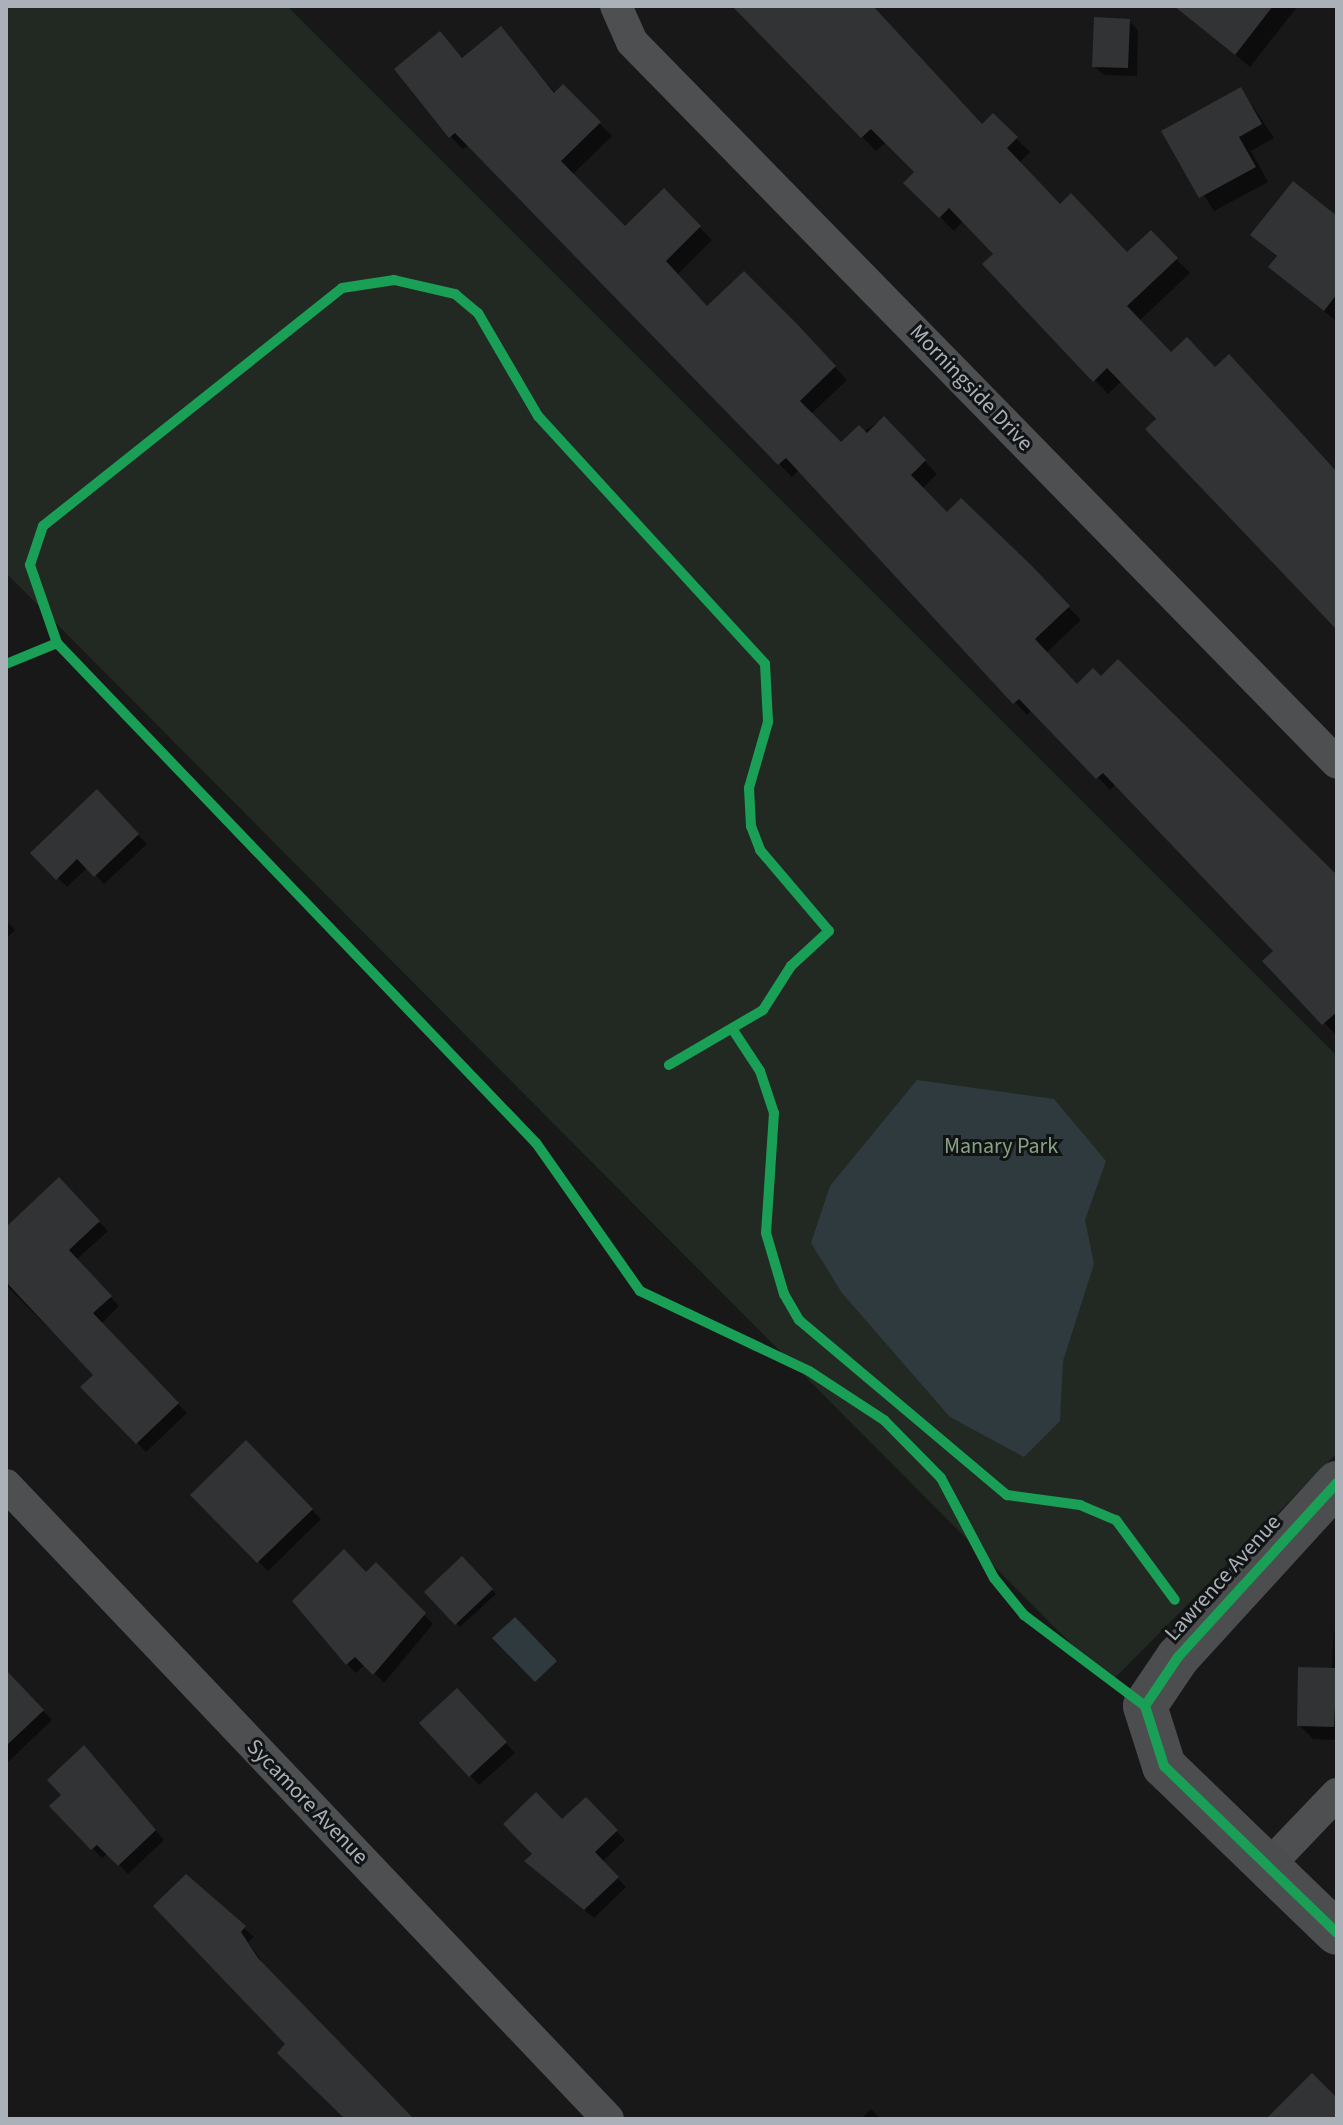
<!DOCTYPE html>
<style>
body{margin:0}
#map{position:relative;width:1343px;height:2125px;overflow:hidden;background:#181818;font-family:"Source Sans 3",sans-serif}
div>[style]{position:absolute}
.green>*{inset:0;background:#222922}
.water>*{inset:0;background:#2f3a3e}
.shadow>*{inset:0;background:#0007}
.building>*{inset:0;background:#323334}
.street>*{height:32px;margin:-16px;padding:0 16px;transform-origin:16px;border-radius:16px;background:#4d4f51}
.secondary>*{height:44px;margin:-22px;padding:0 22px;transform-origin:22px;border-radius:22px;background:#4c4d4f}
.cycleway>*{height:10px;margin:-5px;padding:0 5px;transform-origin:5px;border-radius:5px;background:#1a9f57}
span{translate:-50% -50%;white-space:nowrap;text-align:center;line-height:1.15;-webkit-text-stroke:6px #121314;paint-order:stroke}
.street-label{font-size:22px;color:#aab1b8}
.park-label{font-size:22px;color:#86a283}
.frame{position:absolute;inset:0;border:8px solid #aab1b8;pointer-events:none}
</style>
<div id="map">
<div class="green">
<div style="clip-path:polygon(6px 6px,287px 6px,1337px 1056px,1337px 1453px,1110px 1683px,6px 573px)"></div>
</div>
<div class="water">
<div style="clip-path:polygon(917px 1080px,1054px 1099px,1106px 1161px,1085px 1220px,1094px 1264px,1063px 1361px,1060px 1421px,1024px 1457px,950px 1417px,842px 1293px,811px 1243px,830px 1186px)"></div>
<div style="clip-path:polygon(515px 1617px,557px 1661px,535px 1682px,492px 1638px)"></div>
</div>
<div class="shadow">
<div style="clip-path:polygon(756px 6px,870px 6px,982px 127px,993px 116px,1030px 152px,1019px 163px,1060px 206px,1128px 255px,1150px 233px,1190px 273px,1139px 321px,1171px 355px,1216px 369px,1337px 474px,1337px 628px,1122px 381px,1108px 394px,985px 264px,996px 254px,964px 220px,954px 231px,906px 183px,917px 172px,886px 142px,876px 151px,745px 17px)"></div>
<div style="clip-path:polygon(1190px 6px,1298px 6px,1250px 67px,1185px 13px)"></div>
<div style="clip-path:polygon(1129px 21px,1138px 30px,1137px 76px,1104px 75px,1094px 66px)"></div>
<div style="clip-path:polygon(501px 29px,556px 94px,563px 87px,612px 136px,572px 175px,625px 229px,664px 191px,712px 240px,677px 275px,707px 308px,810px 340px,847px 380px,811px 414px,841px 445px,884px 419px,937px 474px,922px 489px,947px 514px,1030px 567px,1081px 620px,1046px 653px,1077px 686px,1337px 881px,1337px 1036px,1265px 961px,1276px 951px,1116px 784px,1110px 790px,1032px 710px,1027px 715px,800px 469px,792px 477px,469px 145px,463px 149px,451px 137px,440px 34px,463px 60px)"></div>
<div style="clip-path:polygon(1241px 89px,1274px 138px,1251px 151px,1268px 182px,1214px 211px,1164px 132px)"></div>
<div style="clip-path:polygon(1337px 219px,1337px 322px,1271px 267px,1278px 258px,1253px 234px)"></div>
<div style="clip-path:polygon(97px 792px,147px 844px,104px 884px,88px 867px,67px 887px,33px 853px)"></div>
<div style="clip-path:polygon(6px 920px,15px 930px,6px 939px)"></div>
<div style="clip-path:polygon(59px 1180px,108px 1231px,76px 1260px,119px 1306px,101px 1324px,187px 1413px,146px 1452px,83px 1387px,95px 1375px,6px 1285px,6px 1230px)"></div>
<div style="clip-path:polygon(246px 1443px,321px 1519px,268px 1571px,193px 1495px)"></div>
<div style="clip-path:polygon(462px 1559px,496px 1594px,460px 1627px,427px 1592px)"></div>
<div style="clip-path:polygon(376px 1565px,433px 1624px,384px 1683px,365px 1664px,356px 1673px,347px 1664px,366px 1575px)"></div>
<div style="clip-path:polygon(1334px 1625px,1337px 1740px,1313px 1739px,1299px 1725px,1332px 1670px)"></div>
<div style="clip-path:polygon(6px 1673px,52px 1720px,6px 1764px)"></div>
<div style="clip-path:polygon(466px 1699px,515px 1753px,479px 1785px,422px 1723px)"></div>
<div style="clip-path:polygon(93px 1757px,164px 1840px,128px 1874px,108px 1853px,102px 1858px,52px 1806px)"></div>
<div style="clip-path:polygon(586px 1800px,625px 1840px,602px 1862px,626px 1887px,594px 1918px,536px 1870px)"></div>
<div style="clip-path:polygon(186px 1877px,254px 1937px,248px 1942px,267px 1969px,411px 2119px,347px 2119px,288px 2044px)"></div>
<div style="clip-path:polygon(871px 2109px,881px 2119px,861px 2119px)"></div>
</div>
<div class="building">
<div style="clip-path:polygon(732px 6px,873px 6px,982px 124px,993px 113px,1018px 137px,1007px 148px,1060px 204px,1071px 193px,1127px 252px,1151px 230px,1178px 258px,1127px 306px,1171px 352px,1187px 337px,1215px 367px,1229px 354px,1337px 472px,1337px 630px,1145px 429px,1156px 419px,1107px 368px,1093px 382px,982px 264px,993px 254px,949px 208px,939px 218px,903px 183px,914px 172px,871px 129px,861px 138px)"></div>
<div style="clip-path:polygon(1174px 6px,1273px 6px,1235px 55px)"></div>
<div style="clip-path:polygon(1094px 17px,1130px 19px,1128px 68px,1092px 67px)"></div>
<div style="clip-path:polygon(501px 26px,554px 93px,563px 84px,601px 122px,561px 161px,625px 226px,664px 188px,701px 226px,666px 261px,707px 306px,744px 271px,797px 324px,836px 366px,800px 401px,841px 442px,859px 425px,867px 433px,884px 416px,926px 460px,911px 475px,947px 512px,961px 498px,1031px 565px,1070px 606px,1035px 639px,1077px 684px,1093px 668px,1101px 676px,1118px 659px,1337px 875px,1337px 1012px,1322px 1025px,1262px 961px,1273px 951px,1103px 773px,1096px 779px,1019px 699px,1013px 704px,786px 458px,778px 465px,455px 133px,449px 138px,394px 69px,440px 31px,462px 58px)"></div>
<div style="clip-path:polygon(1241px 87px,1262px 124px,1239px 137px,1256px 167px,1199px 198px,1161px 131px)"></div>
<div style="clip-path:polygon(1293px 181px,1337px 216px,1337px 294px,1324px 311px,1268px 267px,1277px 256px,1250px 235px)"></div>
<div style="clip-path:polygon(97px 789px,139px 834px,94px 877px,77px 859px,56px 880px,30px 853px)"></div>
<div style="clip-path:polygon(59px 1177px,100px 1221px,69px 1250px,112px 1296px,93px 1313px,179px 1403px,136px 1444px,80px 1387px,93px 1375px,6px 1282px,6px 1227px)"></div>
<div style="clip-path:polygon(246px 1440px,313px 1509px,257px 1563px,190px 1495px)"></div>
<div style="clip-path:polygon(344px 1549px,366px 1572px,376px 1562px,426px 1613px,373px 1675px,355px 1657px,346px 1665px,292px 1601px)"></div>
<div style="clip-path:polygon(462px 1556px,493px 1589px,455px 1625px,424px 1592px)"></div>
<div style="clip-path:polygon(1298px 1667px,1337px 1668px,1334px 1727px,1297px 1726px)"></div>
<div style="clip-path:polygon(6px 1670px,44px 1710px,6px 1746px)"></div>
<div style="clip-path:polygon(457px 1688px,507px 1742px,469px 1777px,419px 1723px)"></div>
<div style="clip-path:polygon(84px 1745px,156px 1830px,118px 1866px,97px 1845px,91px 1850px,49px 1806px,61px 1795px,47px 1780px)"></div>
<div style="clip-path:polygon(536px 1792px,562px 1819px,586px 1797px,618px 1830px,595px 1852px,619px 1877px,584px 1910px,524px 1861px,532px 1854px,503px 1824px)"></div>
<div style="clip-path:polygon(186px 1874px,246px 1926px,241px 1932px,258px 1958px,414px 2119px,345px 2119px,277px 2053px,285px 2044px,153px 1906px)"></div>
<div style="clip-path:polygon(1312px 2073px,1337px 2098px,1337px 2119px,1266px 2119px)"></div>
</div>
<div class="street">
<div style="left:616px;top:6px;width:39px;rotate:66deg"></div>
<div style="left:632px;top:42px;width:1008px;rotate:45.64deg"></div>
<div style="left:6px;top:1485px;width:874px;rotate:46.48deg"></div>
<div style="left:1270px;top:1864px;width:97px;rotate:-46.3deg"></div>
</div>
<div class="secondary">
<div style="left:1337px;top:1483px;width:236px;rotate:132.4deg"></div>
<div style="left:1178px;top:1657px;width:59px;rotate:124deg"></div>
<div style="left:1145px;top:1706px;width:63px;rotate:72.4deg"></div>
<div style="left:1164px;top:1766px;width:240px;rotate:44deg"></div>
</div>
<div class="cycleway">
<div style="left:57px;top:643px;width:83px;rotate:-109.1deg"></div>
<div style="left:30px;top:565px;width:41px;rotate:-71.6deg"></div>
<div style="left:43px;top:526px;width:382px;rotate:-38.5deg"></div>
<div style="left:342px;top:288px;width:53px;rotate:-8.7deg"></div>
<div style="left:394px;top:280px;width:63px;rotate:12.9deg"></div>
<div style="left:455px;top:294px;width:30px;rotate:40deg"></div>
<div style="left:478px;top:313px;width:119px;rotate:59.8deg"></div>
<div style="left:538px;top:416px;width:336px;rotate:47.5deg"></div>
<div style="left:765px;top:664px;width:58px;rotate:87deg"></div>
<div style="left:768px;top:722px;width:69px;rotate:106.1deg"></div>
<div style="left:749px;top:788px;width:38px;rotate:87deg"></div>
<div style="left:751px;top:826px;width:26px;rotate:69deg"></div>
<div style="left:760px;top:850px;width:106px;rotate:49.6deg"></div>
<div style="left:829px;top:931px;width:52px;rotate:137.4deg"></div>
<div style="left:791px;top:966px;width:52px;rotate:122.5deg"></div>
<div style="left:763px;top:1010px;width:109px;rotate:149.7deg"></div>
<div style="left:6px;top:664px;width:55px;rotate:-22.4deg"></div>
<div style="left:57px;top:643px;width:692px;rotate:46.23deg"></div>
<div style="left:536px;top:1143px;width:181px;rotate:54.9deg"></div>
<div style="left:640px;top:1291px;width:187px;rotate:25.3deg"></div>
<div style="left:809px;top:1371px;width:90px;rotate:33.2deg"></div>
<div style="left:884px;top:1420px;width:81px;rotate:45.5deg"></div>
<div style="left:941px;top:1478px;width:113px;rotate:62.1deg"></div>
<div style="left:994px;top:1578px;width:48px;rotate:51deg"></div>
<div style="left:1024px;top:1615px;width:151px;rotate:36.9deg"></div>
<div style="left:733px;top:1030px;width:49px;rotate:56.6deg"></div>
<div style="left:760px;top:1071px;width:44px;rotate:71.6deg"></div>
<div style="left:774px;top:1113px;width:120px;rotate:93.8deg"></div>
<div style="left:766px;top:1233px;width:64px;rotate:73.6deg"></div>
<div style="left:784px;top:1294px;width:30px;rotate:60deg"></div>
<div style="left:799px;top:1320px;width:272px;rotate:40.1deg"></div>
<div style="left:1007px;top:1495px;width:74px;rotate:7.8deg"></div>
<div style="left:1080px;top:1505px;width:39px;rotate:23deg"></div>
<div style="left:1116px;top:1520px;width:99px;rotate:53.6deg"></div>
<div style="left:1145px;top:1706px;width:63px;rotate:72.4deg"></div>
<div style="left:1164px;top:1766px;width:240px;rotate:44deg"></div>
<div style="left:1145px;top:1706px;width:59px;rotate:-56deg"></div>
<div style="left:1178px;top:1657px;width:236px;rotate:-47.6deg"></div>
</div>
<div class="street-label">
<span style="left:971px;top:388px;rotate:46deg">Morningside Drive</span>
<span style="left:1223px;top:1578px;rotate:-48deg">Lawrence Avenue</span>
<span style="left:307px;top:1802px;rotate:46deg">Sycamore Avenue</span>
</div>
<div class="park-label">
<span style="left:1001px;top:1147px">Manary Park</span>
</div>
<div class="frame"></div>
</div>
